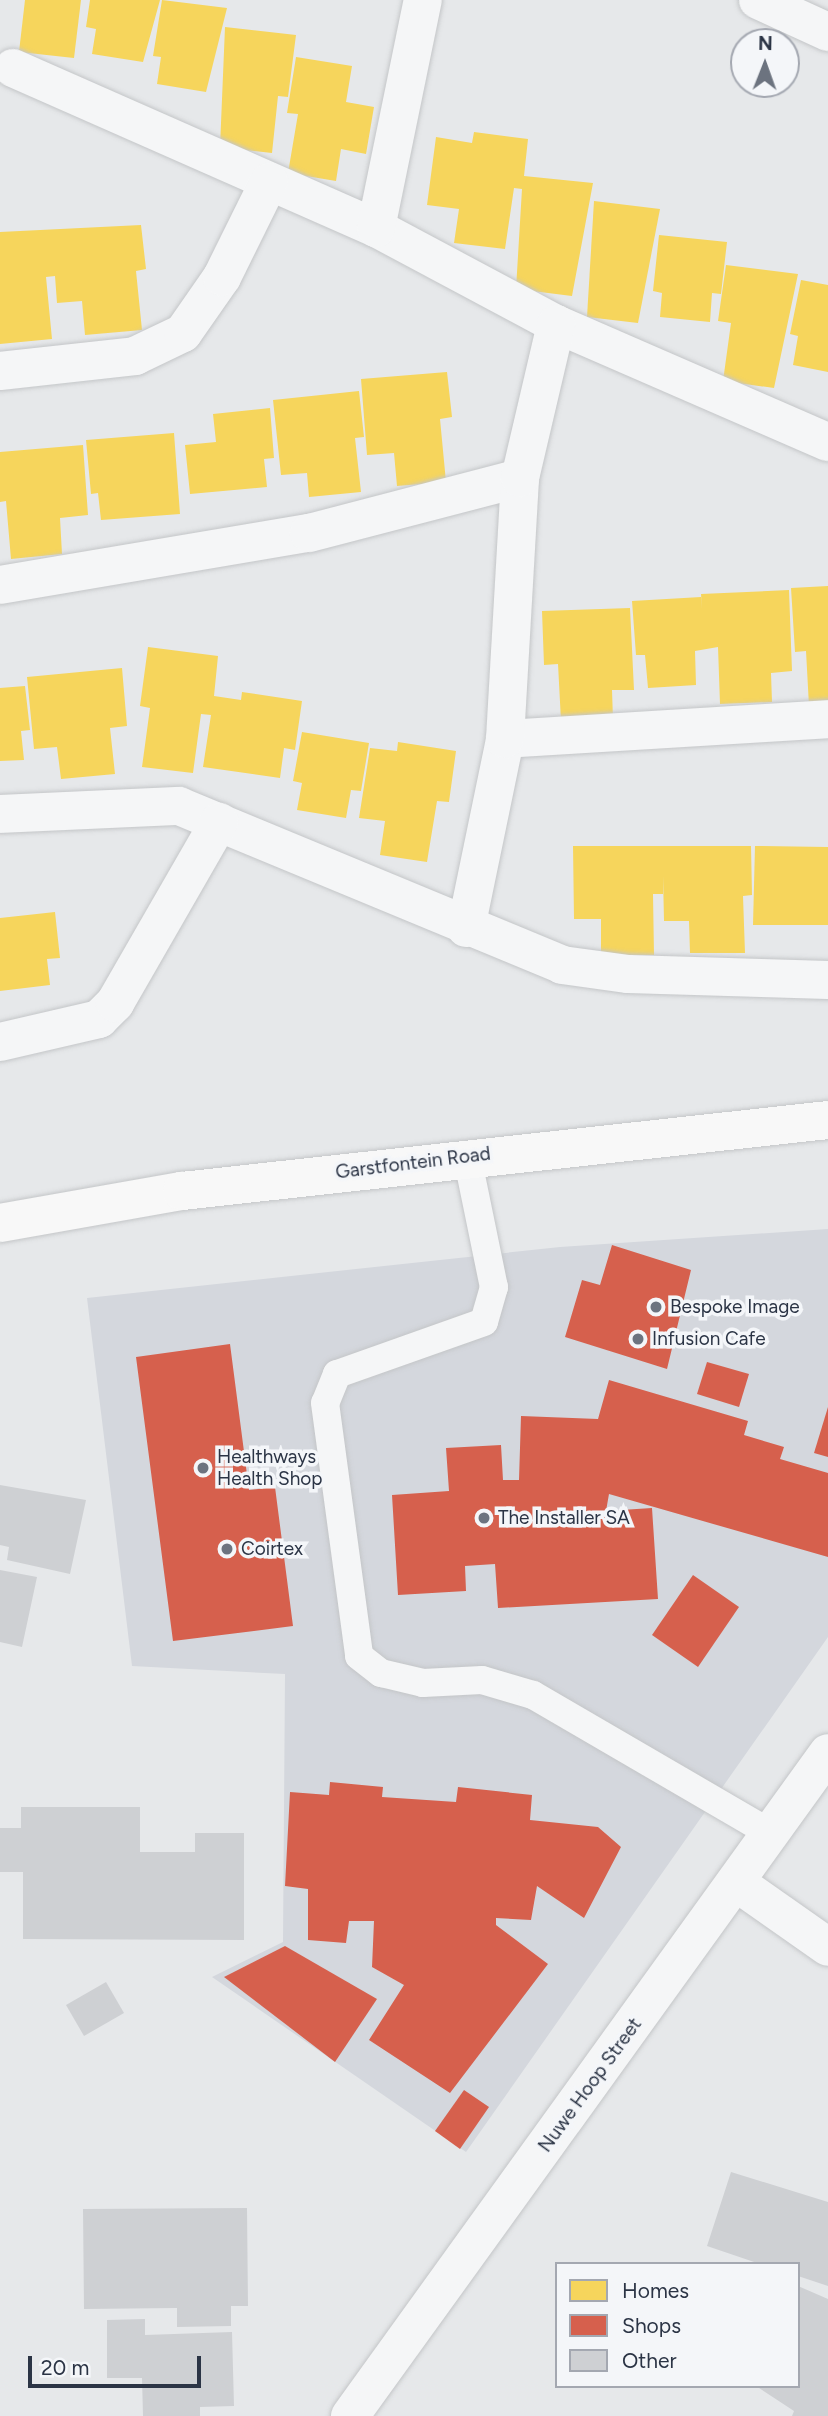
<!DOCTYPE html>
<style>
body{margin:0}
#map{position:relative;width:828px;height:2416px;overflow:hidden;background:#e6e8ea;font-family:Figtree,sans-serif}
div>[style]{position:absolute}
.built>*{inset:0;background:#d4d7dd}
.homes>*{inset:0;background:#f6d55c}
.shops>*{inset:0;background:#d6604d}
.building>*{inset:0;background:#ced0d3}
.roads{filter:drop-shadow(0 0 2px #c4c6c8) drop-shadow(0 0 2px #c4c6c8)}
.service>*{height:28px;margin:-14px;padding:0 14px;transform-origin:14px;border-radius:14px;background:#f5f6f7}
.minor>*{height:38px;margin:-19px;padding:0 19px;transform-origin:19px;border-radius:19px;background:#f5f6f7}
.secondary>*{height:38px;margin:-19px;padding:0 19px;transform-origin:19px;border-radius:19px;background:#f8f8f8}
.dots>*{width:19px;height:19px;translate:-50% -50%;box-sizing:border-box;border:4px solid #f4f6f9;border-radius:50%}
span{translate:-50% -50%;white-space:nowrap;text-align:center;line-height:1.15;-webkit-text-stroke:7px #f4f6f9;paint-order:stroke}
.street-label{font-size:19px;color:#2b3445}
.poi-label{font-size:19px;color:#2b3445}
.left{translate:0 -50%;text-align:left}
.legend{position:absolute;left:555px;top:2262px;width:245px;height:126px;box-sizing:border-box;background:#f4f6f9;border:2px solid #a4a8b1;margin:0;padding:9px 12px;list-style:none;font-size:21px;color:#2b3445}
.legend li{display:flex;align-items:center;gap:14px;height:35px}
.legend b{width:35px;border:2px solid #a4a8b1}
.north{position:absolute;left:730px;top:28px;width:70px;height:70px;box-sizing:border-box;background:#f4f6f9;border:2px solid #a4a8b1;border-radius:50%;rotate:1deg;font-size:19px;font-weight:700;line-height:28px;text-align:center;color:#2b3445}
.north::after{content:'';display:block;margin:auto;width:24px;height:32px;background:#6c737f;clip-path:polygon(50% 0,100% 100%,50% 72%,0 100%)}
.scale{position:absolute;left:28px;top:2356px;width:173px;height:32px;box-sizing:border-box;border:4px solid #2b3445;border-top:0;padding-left:9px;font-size:21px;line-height:24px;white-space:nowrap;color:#2b3445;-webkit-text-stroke:5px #f4f6f9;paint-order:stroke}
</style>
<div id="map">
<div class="built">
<div style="clip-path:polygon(828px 1229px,828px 1637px,466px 2152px,212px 1977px,283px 1942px,285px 1674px,132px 1666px,87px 1298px,560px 1247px)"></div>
</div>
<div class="homes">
<div style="clip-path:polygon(25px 0,81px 0,74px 58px,19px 52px)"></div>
<div style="clip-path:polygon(90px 0,160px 0,143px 62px,92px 54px,96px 29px,86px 27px)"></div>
<div style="clip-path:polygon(162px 0,227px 8px,206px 92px,157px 84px,161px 57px,153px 56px)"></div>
<div style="clip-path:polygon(225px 27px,296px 35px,288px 97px,278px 96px,272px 153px,220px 147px)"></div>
<div style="clip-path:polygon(296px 57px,352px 66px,346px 102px,374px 107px,366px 154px,341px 149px,336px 181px,288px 173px,298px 114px,287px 113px)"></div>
<div style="clip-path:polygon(474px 132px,528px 139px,524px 176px,593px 183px,572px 296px,516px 289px,522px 189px,514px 188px,505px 249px,454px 243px,459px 209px,427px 205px,436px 137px,472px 143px)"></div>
<div style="clip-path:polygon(594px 201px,660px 209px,638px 323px,587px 317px)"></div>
<div style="clip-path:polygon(141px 225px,146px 269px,136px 271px,142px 330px,85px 335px,82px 301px,57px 303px,55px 276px,46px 277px,52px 339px,0 344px,0 232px)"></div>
<div style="clip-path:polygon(659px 235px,727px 242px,721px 294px,712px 293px,710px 322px,660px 317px,662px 293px,653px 291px)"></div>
<div style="clip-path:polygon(726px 265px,798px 274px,774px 388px,723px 381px,731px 323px,718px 321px)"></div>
<div style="clip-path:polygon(801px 280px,828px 285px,828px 372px,793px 365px,798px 336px,790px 334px)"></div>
<div style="clip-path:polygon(447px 372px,452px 417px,440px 419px,446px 482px,397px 486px,394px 453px,367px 455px,361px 379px)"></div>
<div style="clip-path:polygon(359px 391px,364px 437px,355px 438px,361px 492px,309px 497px,307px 473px,281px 475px,273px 400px)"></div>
<div style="clip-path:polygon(270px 408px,274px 458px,264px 459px,267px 487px,190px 494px,185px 445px,216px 442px,213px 414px)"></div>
<div style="clip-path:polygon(174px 433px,180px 514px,101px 520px,98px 493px,91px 494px,86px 440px)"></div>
<div style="clip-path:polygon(83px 445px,88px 515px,60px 518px,62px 554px,11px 559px,6px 501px,0 502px,0 452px)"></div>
<div style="clip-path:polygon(828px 586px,828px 705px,809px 706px,806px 651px,795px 652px,791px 588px)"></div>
<div style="clip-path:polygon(789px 590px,792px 671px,771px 673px,772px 702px,720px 704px,718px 647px,695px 651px,696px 685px,648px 688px,645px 655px,636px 655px,632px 601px,701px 597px,702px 609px,701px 594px)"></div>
<div style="clip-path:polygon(630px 608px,634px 690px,612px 690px,613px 719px,561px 721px,558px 664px,544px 665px,542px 611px)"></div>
<div style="clip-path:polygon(148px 647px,218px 656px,214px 696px,241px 700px,242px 692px,302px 701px,295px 750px,284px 748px,280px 778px,203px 767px,211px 715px,201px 714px,193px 773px,142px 767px,150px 708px,140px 706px)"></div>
<div style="clip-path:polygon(122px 668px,127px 726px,110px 728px,115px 774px,61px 779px,57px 747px,34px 749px,27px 677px)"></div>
<div style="clip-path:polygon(25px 686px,30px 730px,21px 731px,24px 760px,0 761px,0 688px)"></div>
<div style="clip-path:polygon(302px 732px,369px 743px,361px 791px,351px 790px,346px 818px,297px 810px,302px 783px,293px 781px)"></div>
<div style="clip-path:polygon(398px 742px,456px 751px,449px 802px,437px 801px,427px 862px,380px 855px,385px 821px,359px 818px,370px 748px,397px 751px)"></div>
<div style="clip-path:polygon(573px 846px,751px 846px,752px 895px,743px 896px,745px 953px,690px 953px,689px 921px,664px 921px,663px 876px,663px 894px,653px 894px,654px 955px,601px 955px,601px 919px,574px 919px)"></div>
<div style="clip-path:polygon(755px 846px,828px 847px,828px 925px,753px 925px)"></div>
<div style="clip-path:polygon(55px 912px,60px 958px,47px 959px,50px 985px,0 991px,0 918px)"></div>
</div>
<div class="shops">
<div style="clip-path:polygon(612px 1245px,691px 1270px,667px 1369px,565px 1337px,582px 1280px,600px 1285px)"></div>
<div style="clip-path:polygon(230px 1344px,249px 1490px,275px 1487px,293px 1626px,173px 1641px,136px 1357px)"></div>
<div style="clip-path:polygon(707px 1362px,749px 1374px,739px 1407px,697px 1394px)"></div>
<div style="clip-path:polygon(609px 1380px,748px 1421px,744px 1435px,784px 1447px,780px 1459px,828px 1473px,828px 1557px,609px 1494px,606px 1511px,652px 1508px,658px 1599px,498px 1608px,495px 1564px,465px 1566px,466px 1591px,398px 1595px,392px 1495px,449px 1491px,446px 1448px,501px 1445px,503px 1480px,519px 1480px,521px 1416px,598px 1419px)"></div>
<div style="clip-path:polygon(828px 1407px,828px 1457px,814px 1453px)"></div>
<div style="clip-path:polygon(693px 1575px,739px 1607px,698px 1667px,652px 1635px)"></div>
<div style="clip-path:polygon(330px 1782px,383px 1787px,382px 1797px,456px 1802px,458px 1787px,532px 1795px,530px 1820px,598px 1827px,621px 1847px,584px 1918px,537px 1886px,531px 1920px,496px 1918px,496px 1925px,548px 1964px,450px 2093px,369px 2040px,404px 1985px,372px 1967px,374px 1921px,349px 1921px,346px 1943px,308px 1940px,308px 1889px,285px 1886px,290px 1792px,329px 1795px)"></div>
<div style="clip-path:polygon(285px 1946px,377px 1999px,335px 2062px,224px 1977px)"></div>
<div style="clip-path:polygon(464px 2090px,489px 2107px,460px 2149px,435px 2131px)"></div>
</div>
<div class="building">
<div style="clip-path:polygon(0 1485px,86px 1500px,70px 1574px,7px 1560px,9px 1547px,0 1545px)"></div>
<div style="clip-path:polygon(0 1570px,37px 1577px,22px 1647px,0 1642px)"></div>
<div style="clip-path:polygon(21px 1807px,140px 1807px,140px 1852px,195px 1852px,195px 1833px,244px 1833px,244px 1940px,23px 1939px,23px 1872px,0 1872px,0 1828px,21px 1828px)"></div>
<div style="clip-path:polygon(106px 1982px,124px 2013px,84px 2036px,66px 2005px)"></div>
<div style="clip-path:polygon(731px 2172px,828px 2202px,828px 2286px,798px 2276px,798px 2264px,760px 2264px,707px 2246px)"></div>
<div style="clip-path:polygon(247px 2208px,248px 2306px,231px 2306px,231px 2326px,177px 2327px,177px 2308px,84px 2309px,83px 2209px)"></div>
<div style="clip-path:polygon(798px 2286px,828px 2299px,828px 2416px,792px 2416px,794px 2411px,756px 2386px,798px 2386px)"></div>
<div style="clip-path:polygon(145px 2319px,145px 2335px,232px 2332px,234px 2406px,200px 2407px,200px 2416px,143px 2416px,142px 2378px,107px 2378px,107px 2320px)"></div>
</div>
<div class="roads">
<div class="service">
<div style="left:467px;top:1156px;width:134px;rotate:78.4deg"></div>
<div style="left:494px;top:1287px;width:36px;rotate:106deg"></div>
<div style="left:484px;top:1322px;width:156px;rotate:160.5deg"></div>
<div style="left:337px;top:1374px;width:31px;rotate:112deg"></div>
<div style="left:325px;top:1403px;width:255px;rotate:82.3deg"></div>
<div style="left:359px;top:1656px;width:28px;rotate:38deg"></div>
<div style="left:381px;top:1673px;width:43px;rotate:13.4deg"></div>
<div style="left:423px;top:1683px;width:59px;rotate:-2.9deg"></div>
<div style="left:482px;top:1680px;width:53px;rotate:16.4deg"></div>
<div style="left:533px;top:1695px;width:276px;rotate:30.2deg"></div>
</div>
<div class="minor">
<div style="left:758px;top:0;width:77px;rotate:24.6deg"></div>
<div style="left:13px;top:68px;width:397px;rotate:23.8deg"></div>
<div style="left:376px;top:228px;width:204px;rotate:28.1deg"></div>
<div style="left:556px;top:324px;width:296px;rotate:23.5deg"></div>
<div style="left:376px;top:228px;width:233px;rotate:-78.4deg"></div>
<div style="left:0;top:371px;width:136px;rotate:-6.3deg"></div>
<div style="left:135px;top:356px;width:53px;rotate:-25.6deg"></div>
<div style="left:183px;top:333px;width:68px;rotate:-55.1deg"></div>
<div style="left:222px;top:277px;width:106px;rotate:-63.7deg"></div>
<div style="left:0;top:585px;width:313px;rotate:-9.6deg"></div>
<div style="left:309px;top:533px;width:218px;rotate:-14.6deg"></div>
<div style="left:505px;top:739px;width:324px;rotate:-3.5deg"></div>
<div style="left:0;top:814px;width:179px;rotate:-2.6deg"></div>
<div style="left:179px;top:806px;width:415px;rotate:22.5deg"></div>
<div style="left:562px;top:965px;width:67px;rotate:7.8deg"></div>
<div style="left:628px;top:974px;width:200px;rotate:1.7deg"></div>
<div style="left:466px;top:928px;width:193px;rotate:-78.3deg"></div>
<div style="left:505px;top:739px;width:261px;rotate:-86.7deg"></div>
<div style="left:520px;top:478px;width:158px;rotate:-76.8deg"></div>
<div style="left:0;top:1042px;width:102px;rotate:-13.1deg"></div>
<div style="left:99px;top:1019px;width:23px;rotate:-45deg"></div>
<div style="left:115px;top:1003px;width:209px;rotate:-60.1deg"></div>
<div style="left:737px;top:1883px;width:111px;rotate:35.1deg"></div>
<div style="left:350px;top:2416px;width:817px;rotate:-54.21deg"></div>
</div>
<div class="secondary">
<div style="left:0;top:1223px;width:185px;rotate:-10deg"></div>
<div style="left:182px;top:1191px;width:650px;rotate:-6.27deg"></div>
</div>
</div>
<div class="dots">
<div style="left:656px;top:1307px;background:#6c737f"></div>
<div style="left:638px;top:1339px;background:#6c737f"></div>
<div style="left:203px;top:1468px;background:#6c737f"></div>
<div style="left:484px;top:1518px;background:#6c737f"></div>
<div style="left:227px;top:1549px;background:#6c737f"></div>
</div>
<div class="street-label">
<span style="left:413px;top:1163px;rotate:-7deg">Garstfontein Road</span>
<span style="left:590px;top:2085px;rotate:-54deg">Nuwe Hoop Street</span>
</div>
<div class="poi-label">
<span class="left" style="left:670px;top:1307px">Bespoke Image</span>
<span class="left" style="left:652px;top:1339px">Infusion Cafe</span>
<span class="left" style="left:217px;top:1468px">Healthways<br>Health Shop</span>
<span class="left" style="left:498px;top:1518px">The Installer SA</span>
<span class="left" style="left:241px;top:1549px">Coirtex</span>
</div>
<ul class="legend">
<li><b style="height:19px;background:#f6d55c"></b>Homes</li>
<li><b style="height:19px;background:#d6604d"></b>Shops</li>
<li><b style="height:19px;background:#ced0d3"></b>Other</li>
</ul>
<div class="north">N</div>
<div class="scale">20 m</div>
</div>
